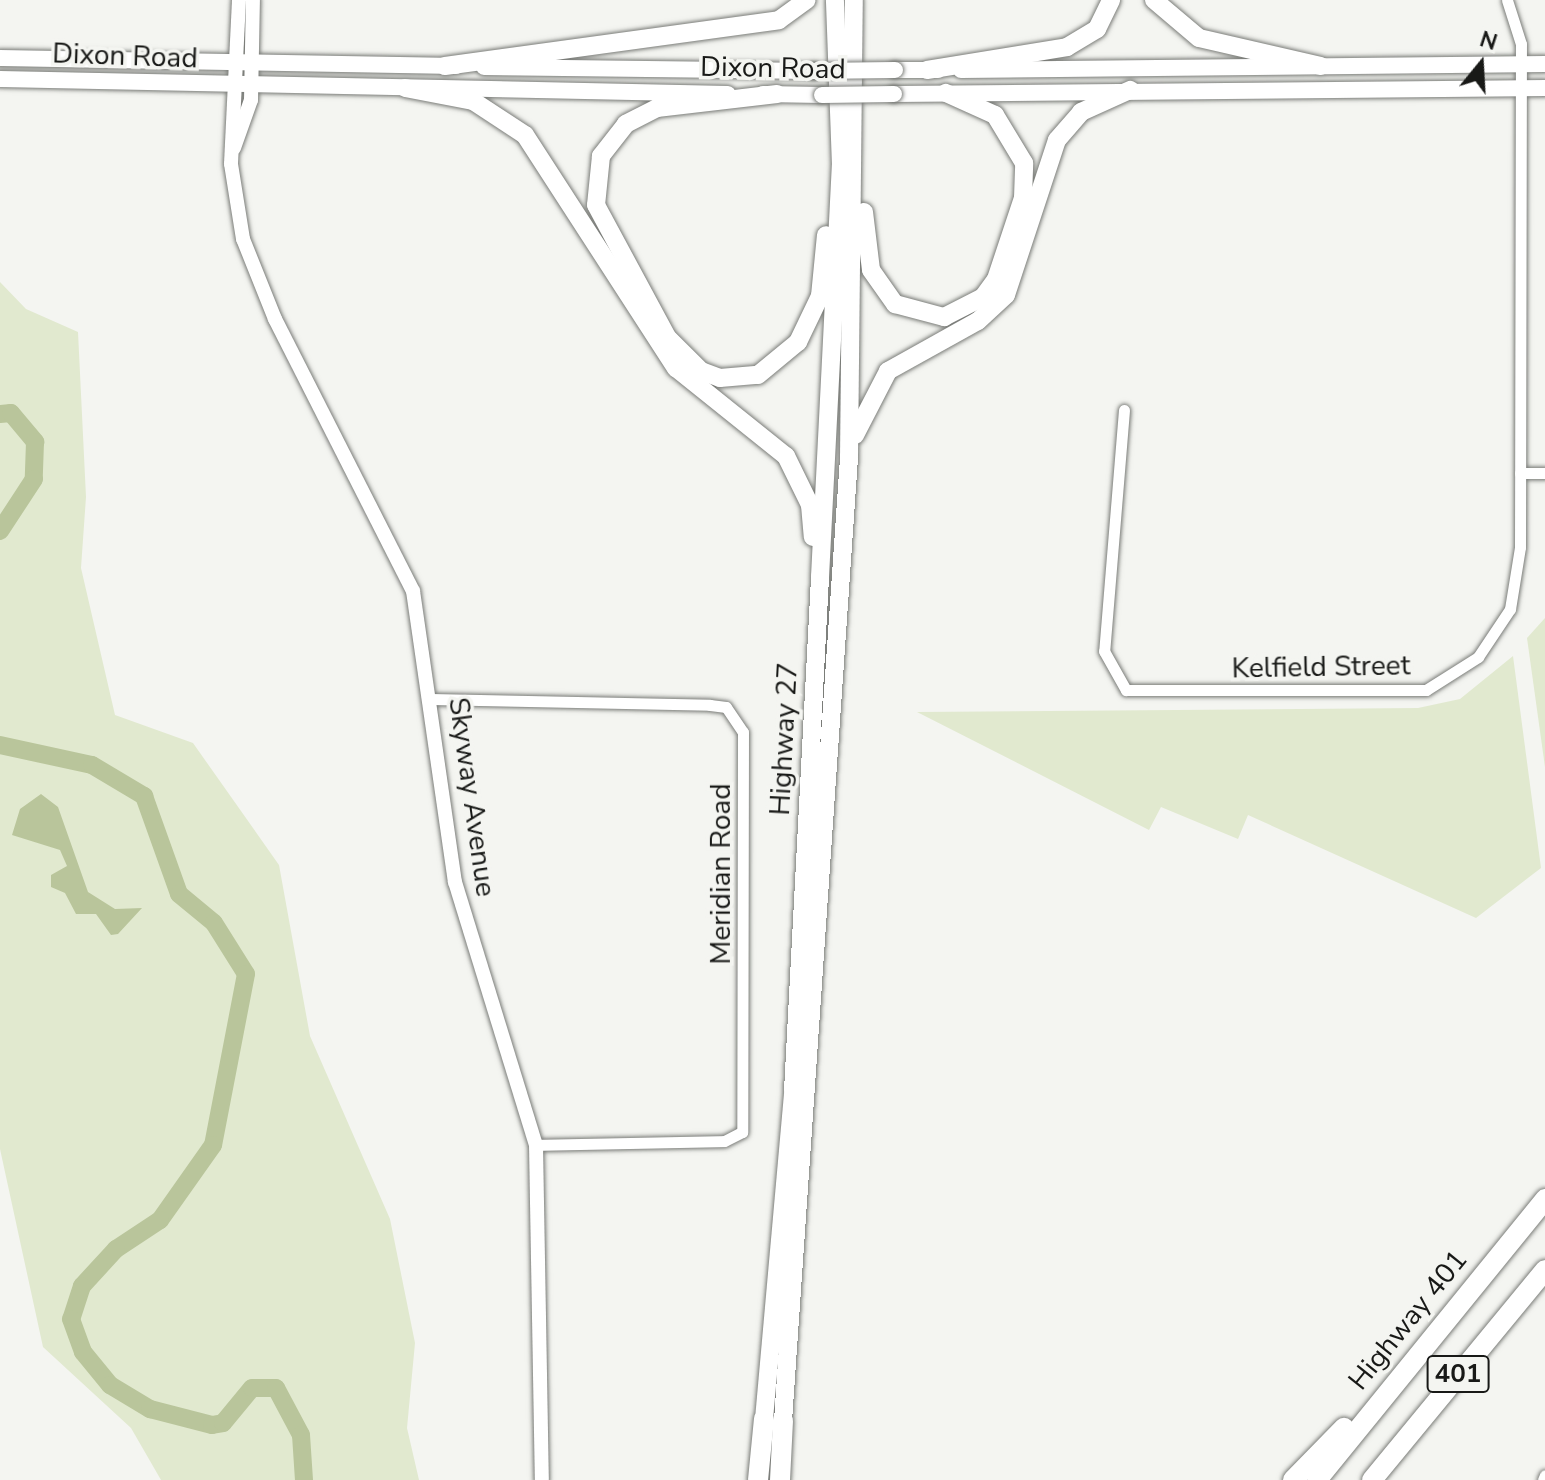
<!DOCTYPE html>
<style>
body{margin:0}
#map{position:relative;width:1545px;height:1480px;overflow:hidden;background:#f4f5f1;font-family:"Nunito Sans",sans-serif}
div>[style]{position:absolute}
.green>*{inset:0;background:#e1e9cf}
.water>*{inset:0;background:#b9c59b}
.river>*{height:18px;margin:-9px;padding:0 9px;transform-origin:9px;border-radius:9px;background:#b9c59b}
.roads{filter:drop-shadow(0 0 2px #7a7c78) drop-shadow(0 0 2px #7a7c78)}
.minor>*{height:11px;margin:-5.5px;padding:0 5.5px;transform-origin:5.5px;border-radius:5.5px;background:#fff}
.tertiary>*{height:14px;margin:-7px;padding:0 7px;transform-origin:7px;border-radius:7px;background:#fff}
.secondary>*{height:16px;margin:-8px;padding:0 8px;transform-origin:8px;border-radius:8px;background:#fff}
.primary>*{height:18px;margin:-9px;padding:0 9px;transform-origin:9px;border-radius:9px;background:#fff}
.motorway>*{height:20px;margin:-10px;padding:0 10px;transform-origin:10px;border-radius:10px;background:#fff}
.bridges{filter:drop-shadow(0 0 2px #7a7c78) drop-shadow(0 0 2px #7a7c78)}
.secondary-bridge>*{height:16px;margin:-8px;padding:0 8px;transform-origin:8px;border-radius:8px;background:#fff}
span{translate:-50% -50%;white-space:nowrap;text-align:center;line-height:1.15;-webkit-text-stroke:7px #f4f5f1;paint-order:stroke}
.shield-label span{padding:2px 6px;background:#f4f5f1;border:2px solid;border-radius:6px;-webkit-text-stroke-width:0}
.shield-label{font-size:26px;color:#181917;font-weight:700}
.street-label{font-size:28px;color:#181917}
.north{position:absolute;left:1441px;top:24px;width:80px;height:80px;-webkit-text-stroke:6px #f4f5f1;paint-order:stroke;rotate:18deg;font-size:22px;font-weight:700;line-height:32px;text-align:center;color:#181917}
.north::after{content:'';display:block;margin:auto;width:28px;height:36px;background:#181917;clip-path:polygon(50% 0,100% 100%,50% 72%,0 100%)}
</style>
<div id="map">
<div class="green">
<div style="clip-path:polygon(0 282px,26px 309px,78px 332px,86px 497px,81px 568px,115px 715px,193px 743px,279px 865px,310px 1036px,390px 1219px,415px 1343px,407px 1428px,419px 1480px,161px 1480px,131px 1428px,43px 1347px,0 1149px)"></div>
<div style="clip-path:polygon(1545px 618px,1545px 767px,1527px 638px)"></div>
<div style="clip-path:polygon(1513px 656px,1541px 868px,1476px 918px,1248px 815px,1238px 839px,1161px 807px,1149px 830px,917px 712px,1418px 708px,1460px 699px)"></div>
</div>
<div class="water">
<div style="clip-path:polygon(41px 794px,58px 807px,88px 892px,115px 909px,142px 908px,118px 934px,111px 935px,96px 914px,76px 914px,65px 893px,51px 887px,51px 875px,67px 866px,60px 850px,12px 835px,20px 809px)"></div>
</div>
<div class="river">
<div style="left:0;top:414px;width:11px;rotate:-5deg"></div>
<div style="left:11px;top:413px;width:38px;rotate:50deg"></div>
<div style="left:35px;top:442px;width:37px;rotate:92deg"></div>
<div style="left:34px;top:479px;width:62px;rotate:123.2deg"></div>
<div style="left:0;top:745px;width:94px;rotate:12.3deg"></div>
<div style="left:92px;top:765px;width:61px;rotate:30.8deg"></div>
<div style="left:144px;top:796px;width:104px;rotate:70.3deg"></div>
<div style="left:179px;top:894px;width:45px;rotate:39.6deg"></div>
<div style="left:214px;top:923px;width:60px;rotate:57.9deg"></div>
<div style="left:246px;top:974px;width:174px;rotate:100.9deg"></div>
<div style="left:213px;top:1145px;width:92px;rotate:125.2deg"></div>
<div style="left:160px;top:1220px;width:53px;rotate:146.6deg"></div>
<div style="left:116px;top:1249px;width:50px;rotate:132.6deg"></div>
<div style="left:82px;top:1286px;width:35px;rotate:108deg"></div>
<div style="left:71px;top:1319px;width:35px;rotate:70deg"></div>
<div style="left:83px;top:1352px;width:43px;rotate:50.7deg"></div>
<div style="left:110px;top:1385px;width:47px;rotate:31deg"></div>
<div style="left:150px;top:1409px;width:64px;rotate:14.5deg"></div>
<div style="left:212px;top:1425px;width:11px;rotate:-10deg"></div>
<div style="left:223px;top:1423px;width:45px;rotate:-50.4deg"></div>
<div style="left:252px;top:1388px;width:24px"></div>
<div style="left:276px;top:1388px;width:53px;rotate:62deg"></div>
<div style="left:301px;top:1435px;width:45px;rotate:86.2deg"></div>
</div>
<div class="roads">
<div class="minor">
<div style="left:1124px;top:410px;width:242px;rotate:94.7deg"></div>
<div style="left:1104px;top:651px;width:45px;rotate:60.6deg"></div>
<div style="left:1126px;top:690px;width:300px"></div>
<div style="left:1426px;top:690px;width:62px;rotate:-32.4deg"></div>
<div style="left:1478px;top:657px;width:58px;rotate:-56.3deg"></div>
<div style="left:1510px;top:609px;width:63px;rotate:-80.8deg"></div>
<div style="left:1520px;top:547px;width:503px;rotate:-89.89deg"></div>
<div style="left:1521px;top:44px;width:46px;rotate:-107.7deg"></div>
<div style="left:1520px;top:473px;width:25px"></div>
<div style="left:431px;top:699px;width:279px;rotate:1.2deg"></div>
<div style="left:710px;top:705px;width:16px;rotate:7deg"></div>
<div style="left:726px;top:707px;width:30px;rotate:56deg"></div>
<div style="left:743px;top:732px;width:400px;rotate:90.1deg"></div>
<div style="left:742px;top:1132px;width:20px;rotate:153deg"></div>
<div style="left:724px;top:1141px;width:188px;rotate:178.8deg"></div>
<div style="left:1543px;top:1480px;width:5px;rotate:-68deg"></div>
</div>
<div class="tertiary">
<div style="left:239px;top:0;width:164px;rotate:92.8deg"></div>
<div style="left:231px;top:164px;width:76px;rotate:80.9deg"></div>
<div style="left:243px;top:239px;width:86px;rotate:68.2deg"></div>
<div style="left:275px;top:319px;width:305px;rotate:63.1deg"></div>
<div style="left:413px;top:591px;width:294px;rotate:81.8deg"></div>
<div style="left:455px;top:882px;width:275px;rotate:72.9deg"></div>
<div style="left:536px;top:1145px;width:335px;rotate:89deg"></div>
<div style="left:234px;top:148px;width:51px;rotate:-70.5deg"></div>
<div style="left:251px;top:100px;width:100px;rotate:-88.9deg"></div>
</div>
<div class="secondary">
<div style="left:0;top:58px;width:456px;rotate:1deg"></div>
<div style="left:484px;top:67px;width:330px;rotate:0.7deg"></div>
<div style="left:895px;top:70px;width:43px"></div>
<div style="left:961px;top:70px;width:584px;rotate:-0.59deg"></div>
<div style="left:0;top:79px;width:728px;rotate:1.18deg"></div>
<div style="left:763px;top:94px;width:59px;rotate:1deg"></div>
<div style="left:894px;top:94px;width:651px;rotate:-0.53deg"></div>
</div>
<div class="primary">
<div style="left:1154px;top:0;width:59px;rotate:40.2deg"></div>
<div style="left:1199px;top:38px;width:125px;rotate:12.9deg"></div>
<div style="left:445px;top:66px;width:337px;rotate:-7.8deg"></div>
<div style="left:779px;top:20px;width:34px;rotate:-36deg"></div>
<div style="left:927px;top:70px;width:142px;rotate:-9.3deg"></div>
<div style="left:1067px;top:47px;width:35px;rotate:-31deg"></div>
<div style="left:1097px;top:29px;width:32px;rotate:-64deg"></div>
<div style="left:405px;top:88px;width:69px;rotate:10.8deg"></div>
<div style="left:473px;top:101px;width:62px;rotate:33.2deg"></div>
<div style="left:525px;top:135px;width:278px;rotate:57.1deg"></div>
<div style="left:676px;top:368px;width:141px;rotate:38.7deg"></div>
<div style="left:786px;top:456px;width:55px;rotate:63.9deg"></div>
<div style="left:810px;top:505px;width:32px;rotate:85deg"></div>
<div style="left:777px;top:94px;width:121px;rotate:173.3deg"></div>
<div style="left:657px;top:108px;width:35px;rotate:153deg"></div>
<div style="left:626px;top:124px;width:41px;rotate:128deg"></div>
<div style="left:601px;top:156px;width:49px;rotate:95.8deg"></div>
<div style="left:596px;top:205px;width:150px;rotate:61.7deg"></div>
<div style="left:667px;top:337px;width:48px;rotate:45deg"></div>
<div style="left:701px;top:371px;width:20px;rotate:20deg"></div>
<div style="left:720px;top:378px;width:38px;rotate:-5deg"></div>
<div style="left:758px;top:375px;width:52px;rotate:-39.5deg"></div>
<div style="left:798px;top:342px;width:51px;rotate:-64.4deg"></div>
<div style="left:820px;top:296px;width:61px;rotate:-84.4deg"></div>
<div style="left:864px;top:212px;width:58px;rotate:83.1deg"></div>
<div style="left:871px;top:270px;width:42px;rotate:54.8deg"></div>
<div style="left:895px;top:304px;width:51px;rotate:14.9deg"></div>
<div style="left:944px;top:317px;width:44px;rotate:-27.1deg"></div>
<div style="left:983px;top:297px;width:22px;rotate:-54deg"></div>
<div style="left:996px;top:279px;width:85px;rotate:-71.6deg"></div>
<div style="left:1023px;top:198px;width:35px;rotate:-88deg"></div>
<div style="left:1024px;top:163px;width:56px;rotate:-121.1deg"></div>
<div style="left:995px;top:115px;width:54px;rotate:-155.8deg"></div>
<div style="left:855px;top:435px;width:72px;rotate:-62.7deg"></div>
<div style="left:888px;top:371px;width:103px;rotate:-29.1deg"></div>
<div style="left:978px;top:321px;width:38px;rotate:-43deg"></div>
<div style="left:1006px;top:295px;width:163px;rotate:-71.8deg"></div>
<div style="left:1057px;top:140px;width:37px;rotate:-49deg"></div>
<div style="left:1081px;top:112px;width:54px;rotate:-24.2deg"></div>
<div style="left:764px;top:1419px;width:329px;rotate:-84.9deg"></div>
<div style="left:793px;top:1091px;width:515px;rotate:-86.99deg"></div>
<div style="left:820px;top:577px;width:412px;rotate:-87.1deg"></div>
<div style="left:841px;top:166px;width:166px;rotate:-92.1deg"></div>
<div style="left:783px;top:1421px;width:966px;rotate:-86.08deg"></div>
<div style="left:849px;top:457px;width:457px;rotate:-89.4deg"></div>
</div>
<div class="motorway">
<div style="left:758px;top:1480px;width:61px;rotate:-84.4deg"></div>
<div style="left:780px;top:1480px;width:59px;rotate:-87.1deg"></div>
<div style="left:1293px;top:1480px;width:73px;rotate:-45.6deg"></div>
<div style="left:1317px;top:1480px;width:362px;rotate:-50.9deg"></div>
<div style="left:1372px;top:1480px;width:272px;rotate:-50.5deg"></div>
</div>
</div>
<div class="bridges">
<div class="secondary-bridge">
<div style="left:814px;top:71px;width:81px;rotate:-0.7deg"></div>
<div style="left:822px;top:95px;width:72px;rotate:-0.8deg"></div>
</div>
</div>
<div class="shield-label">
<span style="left:1458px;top:1374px">401</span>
</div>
<div class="street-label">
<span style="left:125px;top:56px;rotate:2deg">Dixon Road</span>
<span style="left:773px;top:68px;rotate:1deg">Dixon Road</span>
<span style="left:1321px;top:667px;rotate:-1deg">Kelfield Street</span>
<span style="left:784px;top:739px;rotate:-87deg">Highway 27</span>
<span style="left:472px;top:797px;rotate:82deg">Skyway Avenue</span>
<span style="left:721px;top:874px;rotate:-90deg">Meridian Road</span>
<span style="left:1408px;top:1320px;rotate:-51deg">Highway 401</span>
</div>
<div class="north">N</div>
</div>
